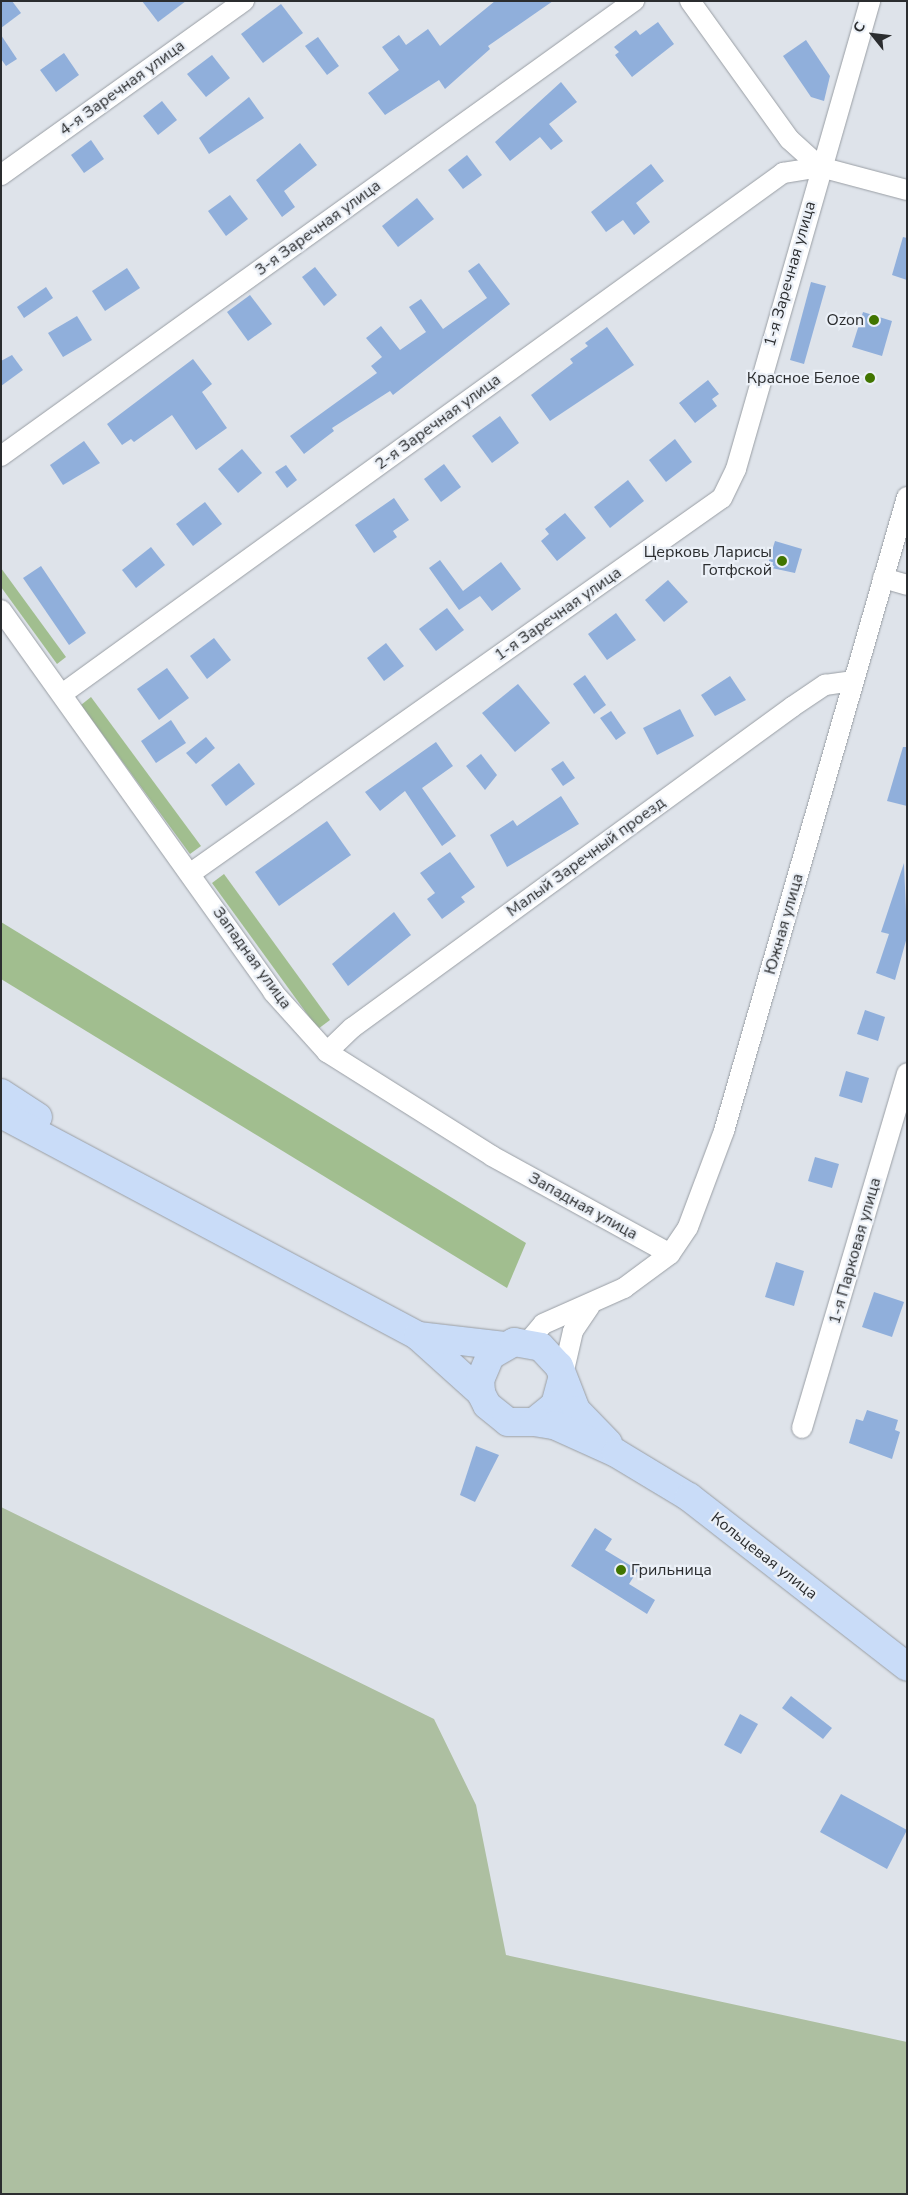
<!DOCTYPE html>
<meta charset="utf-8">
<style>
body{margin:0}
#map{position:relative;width:908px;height:2195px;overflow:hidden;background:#dee3ea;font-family:"Nunito Sans",sans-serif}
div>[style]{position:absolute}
.green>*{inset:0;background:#adbfa1}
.forest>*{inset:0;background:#a1be8f}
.building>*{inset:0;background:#90afdb}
.roads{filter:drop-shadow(0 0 1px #999ea4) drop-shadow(0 0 1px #999ea4)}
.street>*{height:20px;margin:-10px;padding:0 10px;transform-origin:10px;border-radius:10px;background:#fff}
.secondary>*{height:28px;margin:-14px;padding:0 14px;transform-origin:14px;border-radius:14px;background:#c9dcf8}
.dots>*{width:14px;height:14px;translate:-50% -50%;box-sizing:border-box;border:2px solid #ebf0f7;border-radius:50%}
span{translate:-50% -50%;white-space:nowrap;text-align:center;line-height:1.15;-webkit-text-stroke:4.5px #ebf0f7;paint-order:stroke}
.street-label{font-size:16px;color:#2b2d2f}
.poi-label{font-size:16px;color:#2b2d2f}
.right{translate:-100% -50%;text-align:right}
.left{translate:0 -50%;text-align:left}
.frame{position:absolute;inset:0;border:2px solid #2b2d2f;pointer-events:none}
.north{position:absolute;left:848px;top:10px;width:50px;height:50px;-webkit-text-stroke:4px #ebf0f7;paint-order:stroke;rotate:299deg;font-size:14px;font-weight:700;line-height:20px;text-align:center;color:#2b2d2f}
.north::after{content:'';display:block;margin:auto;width:18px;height:22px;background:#2b2d2f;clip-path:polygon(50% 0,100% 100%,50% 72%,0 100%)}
</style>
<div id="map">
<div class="green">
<div style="clip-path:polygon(1px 1507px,434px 1719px,476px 1805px,506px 1955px,907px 2042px,907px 2194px,1px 2194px)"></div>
</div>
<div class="forest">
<div style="clip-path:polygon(1px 568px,66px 657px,57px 664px,1px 587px)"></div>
<div style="clip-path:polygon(91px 697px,201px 846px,190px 854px,81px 705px)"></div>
<div style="clip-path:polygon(224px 874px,330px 1020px,318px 1029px,212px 883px)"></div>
<div style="clip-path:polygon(1px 922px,526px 1243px,507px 1288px,1px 979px)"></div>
</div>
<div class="building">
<div style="clip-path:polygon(1px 1px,12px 1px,21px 13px,1px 28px)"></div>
<div style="clip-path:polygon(142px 1px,186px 1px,158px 22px)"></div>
<div style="clip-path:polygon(495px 1px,553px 1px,488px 46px,490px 49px,445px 89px,439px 80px,385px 115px,368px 93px,399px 70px,382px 47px,399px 35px,406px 45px,428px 29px,440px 46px)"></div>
<div style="clip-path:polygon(281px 4px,303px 33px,263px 63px,241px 34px)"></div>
<div style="clip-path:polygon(658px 22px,674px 44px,632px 77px,615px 55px,619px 52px,614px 47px,636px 30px,640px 35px)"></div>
<div style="clip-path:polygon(1px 35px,17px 59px,6px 66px,1px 59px)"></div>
<div style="clip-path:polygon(318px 37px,339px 66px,327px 75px,305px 46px)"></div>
<div style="clip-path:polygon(806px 40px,830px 76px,824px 101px,811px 97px,783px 56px)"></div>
<div style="clip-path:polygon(64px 53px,79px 75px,56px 92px,40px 70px)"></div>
<div style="clip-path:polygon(212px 55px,230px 78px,206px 97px,187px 74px)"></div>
<div style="clip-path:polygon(561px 82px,577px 102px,549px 124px,563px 141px,551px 150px,540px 137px,510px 161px,495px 142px)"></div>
<div style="clip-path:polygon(249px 97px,264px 118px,209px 154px,199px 138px)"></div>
<div style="clip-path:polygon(162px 101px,177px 120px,158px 135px,143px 116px)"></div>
<div style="clip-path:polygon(91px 140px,104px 159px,84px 173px,71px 155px)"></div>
<div style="clip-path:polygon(300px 143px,317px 165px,284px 191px,295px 207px,282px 217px,256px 180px)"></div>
<div style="clip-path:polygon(467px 155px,482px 175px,463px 189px,448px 170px)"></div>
<div style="clip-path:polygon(651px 164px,664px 181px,636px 203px,650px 222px,634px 235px,623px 220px,606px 232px,591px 212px)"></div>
<div style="clip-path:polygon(230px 195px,248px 219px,226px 236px,208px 211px)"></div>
<div style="clip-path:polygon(417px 198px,434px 219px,398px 247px,382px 226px)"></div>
<div style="clip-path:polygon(903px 237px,907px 238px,907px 280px,892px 275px)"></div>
<div style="clip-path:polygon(479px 263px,510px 304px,393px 395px,390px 391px,332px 428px,334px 431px,304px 454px,290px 436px,377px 373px,371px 366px,382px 357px,366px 338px,381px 326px,400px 350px,426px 332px,409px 307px,421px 299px,443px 329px,487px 298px,468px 271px)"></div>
<div style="clip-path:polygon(315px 267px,337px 295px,324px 306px,302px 277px)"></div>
<div style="clip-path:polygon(127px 268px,140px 288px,105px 311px,92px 291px)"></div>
<div style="clip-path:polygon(811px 282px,826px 286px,804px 364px,790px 360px)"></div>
<div style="clip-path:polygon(46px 287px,53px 298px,24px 318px,17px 307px)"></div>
<div style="clip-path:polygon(250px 295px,272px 324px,248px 341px,227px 312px)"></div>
<div style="clip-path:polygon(863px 312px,892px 321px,882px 356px,852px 347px)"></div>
<div style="clip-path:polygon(77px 316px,92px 340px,63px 357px,48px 333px)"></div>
<div style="clip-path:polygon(607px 327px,634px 365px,550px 421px,531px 395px,573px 363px,570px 359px,588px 346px,585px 343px)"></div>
<div style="clip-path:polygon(12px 355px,23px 370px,1px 386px,1px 361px)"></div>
<div style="clip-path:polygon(193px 359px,212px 384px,202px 392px,227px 428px,196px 450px,172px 415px,134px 442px,131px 439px,122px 445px,107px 424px)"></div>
<div style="clip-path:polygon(708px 380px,719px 394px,712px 399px,717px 406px,695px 423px,679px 403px)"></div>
<div style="clip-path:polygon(500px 416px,519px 443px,492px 463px,472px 436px)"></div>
<div style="clip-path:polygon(675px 439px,692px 462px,666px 482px,649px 460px)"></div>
<div style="clip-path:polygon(84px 441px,100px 463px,63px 485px,50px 465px)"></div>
<div style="clip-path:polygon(242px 449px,262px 473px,238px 493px,218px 469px)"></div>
<div style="clip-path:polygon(444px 464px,461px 487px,441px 502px,424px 479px)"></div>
<div style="clip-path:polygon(286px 465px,297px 480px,287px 488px,275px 472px)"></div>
<div style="clip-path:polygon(628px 480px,644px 501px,610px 528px,594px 507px)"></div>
<div style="clip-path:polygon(394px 498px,409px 520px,393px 531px,397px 537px,374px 553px,355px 525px)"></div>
<div style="clip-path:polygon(205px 502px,222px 524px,193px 546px,176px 524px)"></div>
<div style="clip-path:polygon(565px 513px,586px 538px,557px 561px,541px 541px,549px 534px,545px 529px)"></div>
<div style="clip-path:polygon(775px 541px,802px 549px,795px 573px,767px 567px)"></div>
<div style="clip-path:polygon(151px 547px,165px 565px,136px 588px,122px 570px)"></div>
<div style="clip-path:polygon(440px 560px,463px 591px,501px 562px,521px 589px,492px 611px,480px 596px,459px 610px,429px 568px)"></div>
<div style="clip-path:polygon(41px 566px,86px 633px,69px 645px,23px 578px)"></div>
<div style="clip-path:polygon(668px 580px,688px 602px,664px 622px,645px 600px)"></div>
<div style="clip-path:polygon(447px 608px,464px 630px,436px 651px,419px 629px)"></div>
<div style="clip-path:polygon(616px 613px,636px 640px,607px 660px,588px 634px)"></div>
<div style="clip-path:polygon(214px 638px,231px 660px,207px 679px,190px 656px)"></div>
<div style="clip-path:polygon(386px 643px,404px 666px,384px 681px,367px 658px)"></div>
<div style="clip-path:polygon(167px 668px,189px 698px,159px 720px,137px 689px)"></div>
<div style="clip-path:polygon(585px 675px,606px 705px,594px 714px,573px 684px)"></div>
<div style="clip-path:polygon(730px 676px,746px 700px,715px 716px,701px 695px)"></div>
<div style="clip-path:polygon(518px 684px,550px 723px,515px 752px,482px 713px)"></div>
<div style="clip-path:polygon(680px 709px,694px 736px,657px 755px,643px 728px)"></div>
<div style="clip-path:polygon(611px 711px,626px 733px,616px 740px,600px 718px)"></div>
<div style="clip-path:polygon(171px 720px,186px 743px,156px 763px,141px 741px)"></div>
<div style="clip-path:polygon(206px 737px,215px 748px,196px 764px,186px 753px)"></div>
<div style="clip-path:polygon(436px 742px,453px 766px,422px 788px,456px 836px,442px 846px,405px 791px,380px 811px,365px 792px)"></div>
<div style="clip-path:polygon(903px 747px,907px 747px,907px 806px,887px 801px)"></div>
<div style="clip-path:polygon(481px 754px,497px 775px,485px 790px,466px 766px)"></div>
<div style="clip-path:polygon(563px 761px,575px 778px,563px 786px,551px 769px)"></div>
<div style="clip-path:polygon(239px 763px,255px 784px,226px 806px,211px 785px)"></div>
<div style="clip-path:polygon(561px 796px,579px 824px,507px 867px,490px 835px,513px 820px,517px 826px)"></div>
<div style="clip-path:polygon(327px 821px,351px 855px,279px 906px,255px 872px)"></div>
<div style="clip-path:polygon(450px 852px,475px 887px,461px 897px,465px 902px,442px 919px,427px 899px,435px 893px,420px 873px)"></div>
<div style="clip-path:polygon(904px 863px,907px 937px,895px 980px,876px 973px,889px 934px,881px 932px)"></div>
<div style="clip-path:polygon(394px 912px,411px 935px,348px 986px,332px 964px)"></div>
<div style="clip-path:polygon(865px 1010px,885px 1017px,878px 1041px,857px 1034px)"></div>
<div style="clip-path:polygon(846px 1071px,869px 1078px,862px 1103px,839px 1096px)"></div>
<div style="clip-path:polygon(815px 1157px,839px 1164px,832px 1188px,808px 1181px)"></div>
<div style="clip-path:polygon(776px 1262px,804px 1271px,794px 1306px,765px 1297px)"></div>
<div style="clip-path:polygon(874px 1292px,904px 1302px,892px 1337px,862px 1327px)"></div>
<div style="clip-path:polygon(867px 1410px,898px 1420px,895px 1430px,900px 1432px,892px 1459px,849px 1443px,856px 1419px,863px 1421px)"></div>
<div style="clip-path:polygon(476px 1446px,499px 1455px,475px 1502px,460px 1495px)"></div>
<div style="clip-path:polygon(595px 1528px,612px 1539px,605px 1550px,638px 1570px,629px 1584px,655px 1600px,647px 1614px,571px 1566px)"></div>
<div style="clip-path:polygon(791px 1696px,832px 1728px,823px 1739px,782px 1708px)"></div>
<div style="clip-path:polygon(740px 1714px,758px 1724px,741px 1754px,724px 1745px)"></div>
<div style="clip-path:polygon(841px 1794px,907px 1830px,887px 1869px,820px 1832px)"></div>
</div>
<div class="roads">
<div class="street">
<div style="left:690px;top:1px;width:170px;rotate:54.3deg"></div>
<div style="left:789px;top:139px;width:42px;rotate:42.1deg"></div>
<div style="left:820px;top:167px;width:90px;rotate:14.8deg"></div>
<div style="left:1px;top:175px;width:299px;rotate:-35.6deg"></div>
<div style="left:1px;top:456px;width:780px;rotate:-35.71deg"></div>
<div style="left:883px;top:578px;width:25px;rotate:16deg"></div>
<div style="left:1px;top:610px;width:469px;rotate:54.5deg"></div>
<div style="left:273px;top:992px;width:81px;rotate:48deg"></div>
<div style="left:327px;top:1052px;width:195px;rotate:32.2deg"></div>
<div style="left:492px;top:1156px;width:203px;rotate:28.8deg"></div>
<div style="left:62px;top:694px;width:890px;rotate:-35.85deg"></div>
<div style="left:783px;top:173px;width:37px;rotate:-9deg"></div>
<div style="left:191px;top:873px;width:650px;rotate:-35.23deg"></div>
<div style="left:722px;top:498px;width:32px;rotate:-64deg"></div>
<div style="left:736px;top:469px;width:487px;rotate:-74deg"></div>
<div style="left:327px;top:1052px;width:35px;rotate:-44deg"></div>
<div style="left:352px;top:1028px;width:545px;rotate:-36.11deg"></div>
<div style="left:792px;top:707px;width:40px;rotate:-34deg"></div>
<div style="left:825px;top:685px;width:29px;rotate:-8deg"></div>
<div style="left:528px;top:1342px;width:23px;rotate:-50deg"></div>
<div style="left:543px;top:1324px;width:89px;rotate:-24deg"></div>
<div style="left:624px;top:1288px;width:57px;rotate:-36.5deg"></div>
<div style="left:670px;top:1254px;width:32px;rotate:-56deg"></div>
<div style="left:688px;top:1227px;width:103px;rotate:-69.4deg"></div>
<div style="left:724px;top:1131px;width:660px;rotate:-73.9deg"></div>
<div style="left:562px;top:1379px;width:49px;rotate:-77.1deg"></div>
<div style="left:573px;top:1331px;width:30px;rotate:-56deg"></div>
<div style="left:802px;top:1428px;width:370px;rotate:-73.5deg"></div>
</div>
<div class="secondary">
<div style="left:1px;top:1093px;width:44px;rotate:33deg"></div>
<div style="left:1px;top:1114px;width:472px;rotate:28deg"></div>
<div style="left:418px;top:1336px;width:85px;rotate:42.1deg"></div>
<div style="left:418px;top:1336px;width:87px;rotate:6.6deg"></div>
<div style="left:562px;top:1379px;width:27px;rotate:105deg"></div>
<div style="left:555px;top:1405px;width:27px;rotate:141deg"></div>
<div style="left:534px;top:1422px;width:26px;rotate:180deg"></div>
<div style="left:508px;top:1422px;width:27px;rotate:-141deg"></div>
<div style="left:487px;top:1405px;width:13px;rotate:-117deg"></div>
<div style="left:481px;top:1393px;width:13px;rotate:-94deg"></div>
<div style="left:480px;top:1380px;width:26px;rotate:-67deg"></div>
<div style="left:490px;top:1356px;width:28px;rotate:-30deg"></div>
<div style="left:514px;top:1342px;width:27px;rotate:10deg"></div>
<div style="left:541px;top:1347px;width:26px;rotate:47deg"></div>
<div style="left:559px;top:1366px;width:47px;rotate:68.9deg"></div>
<div style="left:576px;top:1410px;width:46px;rotate:45.9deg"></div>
<div style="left:534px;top:1422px;width:20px;rotate:9deg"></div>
<div style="left:554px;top:1425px;width:68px;rotate:24.3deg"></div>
<div style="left:616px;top:1453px;width:85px;rotate:31.1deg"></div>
<div style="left:689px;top:1497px;width:276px;rotate:37.9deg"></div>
</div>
</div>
<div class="dots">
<div style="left:874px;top:320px;background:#417500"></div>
<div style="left:870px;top:378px;background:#417500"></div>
<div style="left:782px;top:561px;background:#417500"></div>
<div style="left:621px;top:1570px;background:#417500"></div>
</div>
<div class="street-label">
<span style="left:122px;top:88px;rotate:-36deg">4-я Заречная улица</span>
<span style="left:318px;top:228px;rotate:-36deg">3-я Заречная улица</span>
<span style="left:790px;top:274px;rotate:-74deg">1-я Заречная улица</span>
<span style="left:438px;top:422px;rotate:-36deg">2-я Заречная улица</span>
<span style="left:558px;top:614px;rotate:-35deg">1-я Заречная улица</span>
<span style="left:586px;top:857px;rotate:-36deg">Малый Заречный проезд</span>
<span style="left:784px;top:924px;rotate:-74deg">Южная улица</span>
<span style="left:252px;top:958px;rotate:54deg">Западная улица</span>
<span style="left:583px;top:1206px;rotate:29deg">Западная улица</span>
<span style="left:855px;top:1251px;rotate:-74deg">1-я Парковая улица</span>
<span style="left:764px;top:1556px;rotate:38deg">Кольцевая улица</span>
</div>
<div class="poi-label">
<span class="right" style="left:864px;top:320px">Ozon</span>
<span class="right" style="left:860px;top:378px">Красное Белое</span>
<span class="right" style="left:772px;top:561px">Церковь Ларисы<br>Готфской</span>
<span class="left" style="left:631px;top:1570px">Грильница</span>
</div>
<div class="frame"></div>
<div class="north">С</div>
</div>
